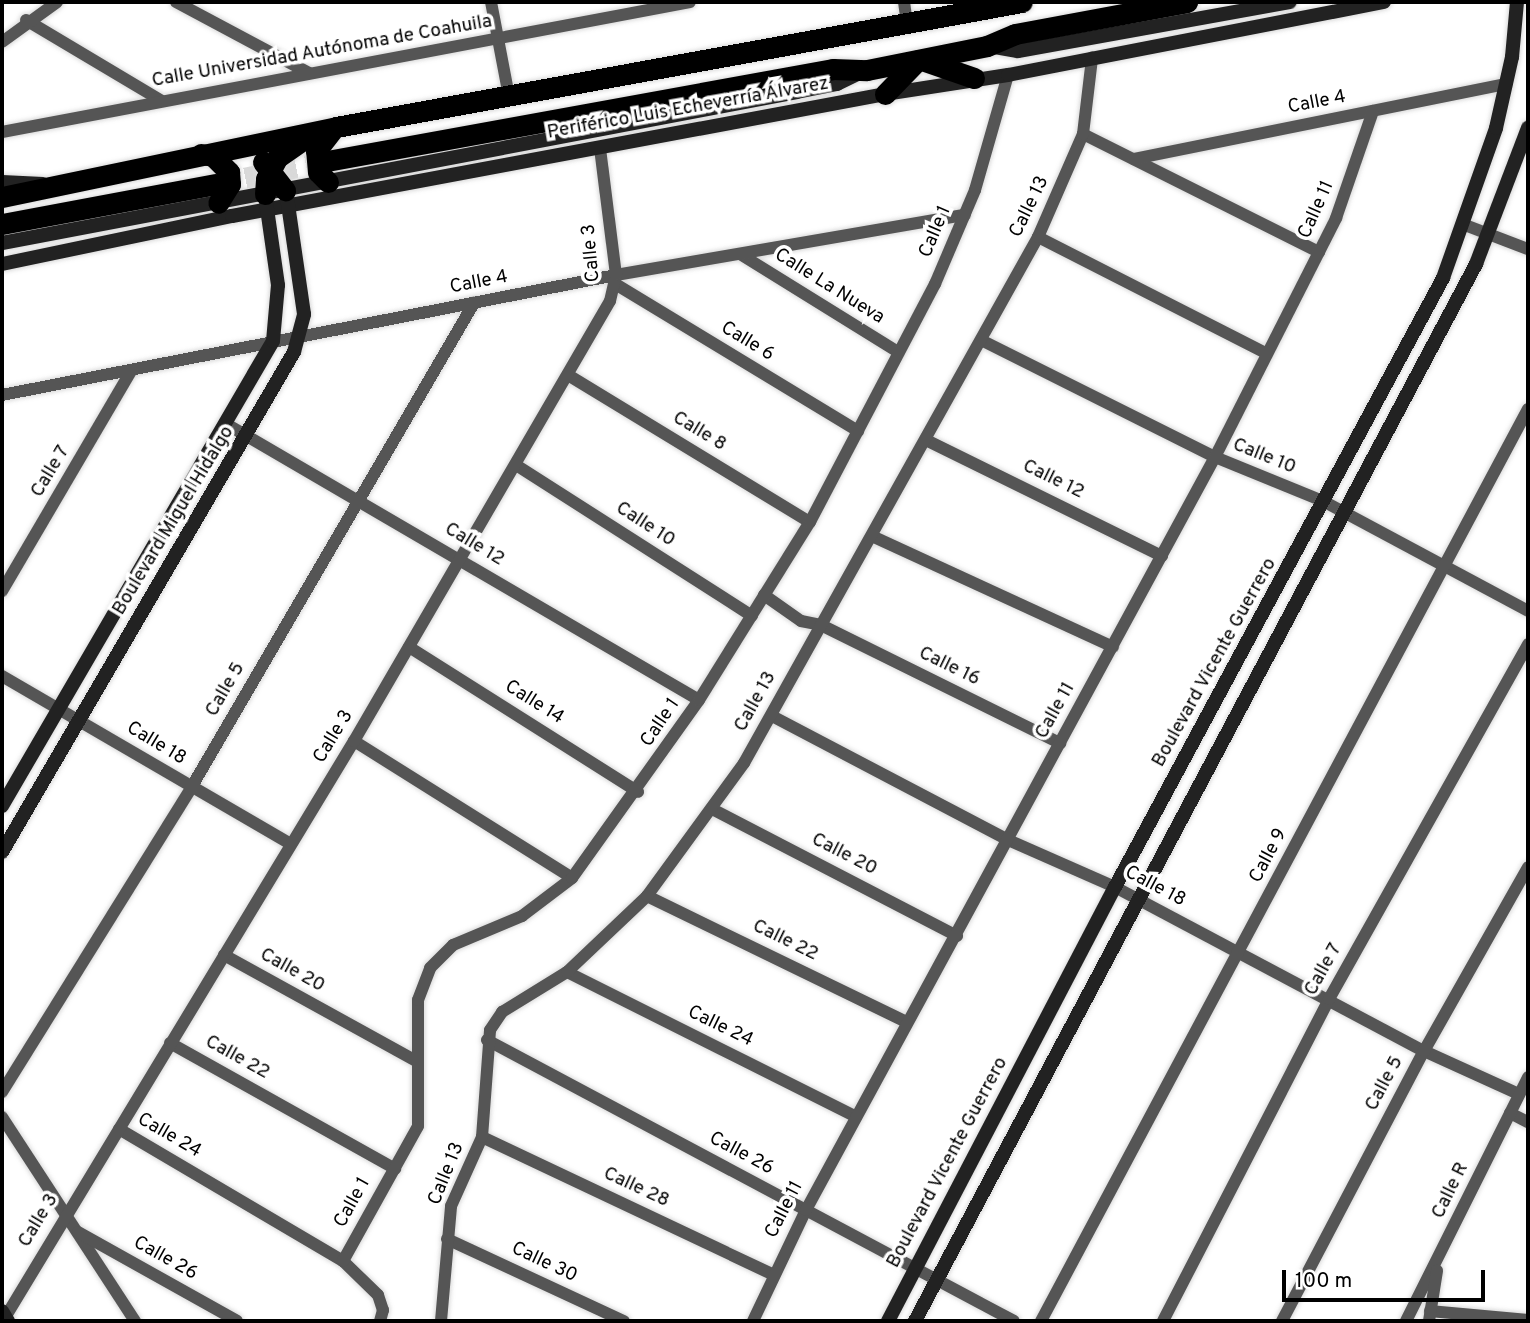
<!DOCTYPE html>
<meta charset="utf-8">
<style>
body{margin:0}
#map{position:relative;width:1530px;height:1323px;overflow:hidden;background:#fff;font-family:Overpass,sans-serif}
div>[style]{position:absolute}
.highway-tunnel>*{height:21px;margin-top:-10.5px;transform-origin:0;background:repeating-linear-gradient(90deg,#d9d9d9 0 21px,transparent 0 31px)}
.roads{filter:drop-shadow(0 0 2px #dbdbdb) drop-shadow(0 0 2px #dbdbdb)}
.street>*{height:12px;margin:-6px;padding:0 6px;transform-origin:6px;border-radius:6px;background:#555}
.secondary>*{height:14px;margin:-7px;padding:0 7px;transform-origin:7px;border-radius:7px;background:#222}
.highway>*{height:21px;margin:-10.5px;padding:0 10.5px;transform-origin:10.5px;border-radius:10.5px;background:#000}
span{translate:-50% -50%;white-space:nowrap;text-align:center;line-height:1.15;-webkit-text-stroke:7px #fff;paint-order:stroke}
.street-label{font-size:19px;color:#000}
.frame{position:absolute;inset:0;border:4px solid #000;pointer-events:none}
.scale{position:absolute;left:1282px;top:1270px;width:203px;height:32px;box-sizing:border-box;border:4px solid #000;border-top:0;padding-left:9px;font-size:21px;line-height:24px;white-space:nowrap;color:#000;-webkit-text-stroke:5px #fff;paint-order:stroke}
</style>
<div id="map">
<div class="highway-tunnel">
<div style="left:215px;top:184px;width:114px;rotate:-11.6deg"></div>
</div>
<div class="roads">
<div class="street">
<div style="left:176px;top:2px;width:151px;rotate:28.1deg"></div>
<div style="left:491px;top:2px;width:96px;rotate:79.2deg"></div>
<div style="left:904px;top:2px;width:21px;rotate:82deg"></div>
<div style="left:26px;top:20px;width:158px;rotate:30.8deg"></div>
<div style="left:2px;top:42px;width:68px;rotate:-36deg"></div>
<div style="left:2px;top:132px;width:700px;rotate:-10.7deg"></div>
<div style="left:1083px;top:134px;width:264px;rotate:26.6deg"></div>
<div style="left:1134px;top:159px;width:380px;rotate:-11.4deg"></div>
<div style="left:1465px;top:225px;width:67px;rotate:20.9deg"></div>
<div style="left:1038px;top:237px;width:256px;rotate:27deg"></div>
<div style="left:740px;top:254px;width:186px;rotate:31.8deg"></div>
<div style="left:617px;top:285px;width:282px;rotate:31.2deg"></div>
<div style="left:983px;top:341px;width:259px;rotate:26.6deg"></div>
<div style="left:1215px;top:457px;width:119px;rotate:22.2deg"></div>
<div style="left:1325px;top:502px;width:230px;rotate:28.2deg"></div>
<div style="left:568px;top:375px;width:283px;rotate:31.3deg"></div>
<div style="left:2px;top:395px;width:626px;rotate:-11.06deg"></div>
<div style="left:616px;top:275px;width:354px;rotate:-9.8deg"></div>
<div style="left:228px;top:425px;width:545px;rotate:30.28deg"></div>
<div style="left:926px;top:440px;width:263px;rotate:26.2deg"></div>
<div style="left:516px;top:465px;width:280px;rotate:32.6deg"></div>
<div style="left:874px;top:537px;width:263px;rotate:24.7deg"></div>
<div style="left:2px;top:591px;width:255px;rotate:-59.6deg"></div>
<div style="left:764px;top:595px;width:45px;rotate:35.1deg"></div>
<div style="left:801px;top:621px;width:20px;rotate:11deg"></div>
<div style="left:821px;top:625px;width:267px;rotate:26.3deg"></div>
<div style="left:409px;top:647px;width:271px;rotate:32.3deg"></div>
<div style="left:2px;top:676px;width:334px;rotate:30.2deg"></div>
<div style="left:772px;top:716px;width:267px;rotate:27.7deg"></div>
<div style="left:1008px;top:840px;width:117px;rotate:23.7deg"></div>
<div style="left:1115px;top:887px;width:350px;rotate:28deg"></div>
<div style="left:1424px;top:1051px;width:104px;rotate:24.4deg"></div>
<div style="left:354px;top:741px;width:257px;rotate:32.1deg"></div>
<div style="left:712px;top:809px;width:276px;rotate:27.4deg"></div>
<div style="left:647px;top:896px;width:289px;rotate:25.9deg"></div>
<div style="left:224px;top:955px;width:219px;rotate:28.9deg"></div>
<div style="left:567px;top:972px;width:323px;rotate:26.6deg"></div>
<div style="left:487px;top:1040px;width:597px;rotate:28.07deg"></div>
<div style="left:170px;top:1043px;width:258px;rotate:29.2deg"></div>
<div style="left:2px;top:1092px;width:358px;rotate:-58.1deg"></div>
<div style="left:191px;top:788px;width:562px;rotate:-59.74deg"></div>
<div style="left:1510px;top:1113px;width:20px;rotate:27deg"></div>
<div style="left:2px;top:1117px;width:244px;rotate:56.9deg"></div>
<div style="left:119px;top:1129px;width:260px;rotate:30.5deg"></div>
<div style="left:343px;top:1261px;width:49px;rotate:44.2deg"></div>
<div style="left:378px;top:1295px;width:16px;rotate:72deg"></div>
<div style="left:383px;top:1310px;width:11px;rotate:105deg"></div>
<div style="left:482px;top:1137px;width:323px;rotate:25.3deg"></div>
<div style="left:78px;top:1232px;width:182px;rotate:29.2deg"></div>
<div style="left:447px;top:1239px;width:195px;rotate:24.9deg"></div>
<div style="left:343px;top:1261px;width:154px;rotate:-60.9deg"></div>
<div style="left:418px;top:1126px;width:126px;rotate:-90deg"></div>
<div style="left:418px;top:1000px;width:34px;rotate:-69deg"></div>
<div style="left:430px;top:968px;width:33px;rotate:-45deg"></div>
<div style="left:453px;top:945px;width:75px;rotate:-22.8deg"></div>
<div style="left:522px;top:916px;width:63px;rotate:-37.2deg"></div>
<div style="left:572px;top:878px;width:219px;rotate:-54.5deg"></div>
<div style="left:699px;top:700px;width:210px;rotate:-58.1deg"></div>
<div style="left:810px;top:522px;width:269px;rotate:-62.3deg"></div>
<div style="left:935px;top:284px;width:102px;rotate:-66.9deg"></div>
<div style="left:975px;top:190px;width:120px;rotate:-74deg"></div>
<div style="left:1430px;top:1311px;width:98px;rotate:5.2deg"></div>
<div style="left:3px;top:1321px;width:678px;rotate:-58.82deg"></div>
<div style="left:354px;top:741px;width:509px;rotate:-59.81deg"></div>
<div style="left:610px;top:301px;width:27px;rotate:-77deg"></div>
<div style="left:616px;top:275px;width:128px;rotate:-97.2deg"></div>
<div style="left:441px;top:1321px;width:115px;rotate:-85deg"></div>
<div style="left:451px;top:1206px;width:76px;rotate:-65.8deg"></div>
<div style="left:482px;top:1137px;width:107px;rotate:-85.7deg"></div>
<div style="left:490px;top:1030px;width:22px;rotate:-56deg"></div>
<div style="left:502px;top:1012px;width:76px;rotate:-31.6deg"></div>
<div style="left:567px;top:972px;width:110px;rotate:-43.5deg"></div>
<div style="left:647px;top:896px;width:165px;rotate:-53.9deg"></div>
<div style="left:744px;top:763px;width:603px;rotate:-60.8deg"></div>
<div style="left:1038px;top:237px;width:112px;rotate:-66.4deg"></div>
<div style="left:1083px;top:134px;width:77px;rotate:-83.2deg"></div>
<div style="left:753px;top:1321px;width:123px;rotate:-64.5deg"></div>
<div style="left:806px;top:1210px;width:857px;rotate:-61.49deg"></div>
<div style="left:1215px;top:457px;width:268px;rotate:-63.1deg"></div>
<div style="left:1336px;top:218px;width:113px;rotate:-70.9deg"></div>
<div style="left:1041px;top:1321px;width:1034px;rotate:-61.9deg"></div>
<div style="left:1163px;top:1321px;width:362px;rotate:-62.7deg"></div>
<div style="left:1329px;top:999px;width:407px;rotate:-60.7deg"></div>
<div style="left:1282px;top:1321px;width:305px;rotate:-62.3deg"></div>
<div style="left:1424px;top:1051px;width:211px;rotate:-60.5deg"></div>
<div style="left:1406px;top:1321px;width:273px;rotate:-63.4deg"></div>
<div style="left:1429px;top:1321px;width:51px;rotate:-80.9deg"></div>
</div>
<div class="secondary">
<div style="left:989px;top:46px;width:29px;rotate:10deg"></div>
<div style="left:1018px;top:51px;width:276px;rotate:-10.2deg"></div>
<div style="left:2px;top:182px;width:41px;rotate:2.8deg"></div>
<div style="left:2px;top:243px;width:809px;rotate:-10.75deg"></div>
<div style="left:797px;top:92px;width:41px;rotate:-11.3deg"></div>
<div style="left:837px;top:84px;width:28px;rotate:-26deg"></div>
<div style="left:2px;top:264px;width:235px;rotate:-11.8deg"></div>
<div style="left:232px;top:216px;width:664px;rotate:-10.58deg"></div>
<div style="left:885px;top:94px;width:124px;rotate:-8.8deg"></div>
<div style="left:1008px;top:75px;width:383px;rotate:-11deg"></div>
<div style="left:2px;top:806px;width:538px;rotate:-59.77deg"></div>
<div style="left:273px;top:341px;width:56px;rotate:-84.9deg"></div>
<div style="left:278px;top:285px;width:84px;rotate:-98.2deg"></div>
<div style="left:2px;top:852px;width:579px;rotate:-59.72deg"></div>
<div style="left:294px;top:352px;width:39px;rotate:-75deg"></div>
<div style="left:304px;top:314px;width:118px;rotate:-98.3deg"></div>
<div style="left:2px;top:1311px;width:12px;rotate:59deg"></div>
<div style="left:888px;top:1321px;width:490px;rotate:-62.4deg"></div>
<div style="left:1115px;top:887px;width:692px;rotate:-61.69deg"></div>
<div style="left:1443px;top:278px;width:159px;rotate:-70.5deg"></div>
<div style="left:1496px;top:128px;width:73px;rotate:-77.3deg"></div>
<div style="left:1512px;top:57px;width:55px;rotate:-84.8deg"></div>
<div style="left:915px;top:1321px;width:1197px;rotate:-62.04deg"></div>
<div style="left:1476px;top:264px;width:146px;rotate:-69.1deg"></div>
</div>
<div class="highway">
<div style="left:922px;top:60px;width:55px;rotate:19.1deg"></div>
<div style="left:885px;top:94px;width:47px;rotate:-45.9deg"></div>
<div style="left:201px;top:154px;width:12px;rotate:9deg"></div>
<div style="left:213px;top:156px;width:23px;rotate:45deg"></div>
<div style="left:229px;top:172px;width:12px;rotate:85deg"></div>
<div style="left:230px;top:184px;width:22px;rotate:122deg"></div>
<div style="left:327px;top:161px;width:514px;rotate:-10.3deg"></div>
<div style="left:833px;top:69px;width:34px;rotate:2deg"></div>
<div style="left:867px;top:70px;width:122px;rotate:-11.3deg"></div>
<div style="left:987px;top:46px;width:30px;rotate:-23deg"></div>
<div style="left:1015px;top:34px;width:175px;rotate:-10.5deg"></div>
<div style="left:263px;top:162px;width:36px;rotate:52deg"></div>
<div style="left:328px;top:182px;width:14px;rotate:-135deg"></div>
<div style="left:318px;top:172px;width:21px;rotate:-95deg"></div>
<div style="left:316px;top:151px;width:29px;rotate:-52deg"></div>
<div style="left:265px;top:194px;width:15px;rotate:-86deg"></div>
<div style="left:266px;top:179px;width:24px;rotate:-62deg"></div>
<div style="left:277px;top:158px;width:39px;rotate:-35deg"></div>
<div style="left:2px;top:197px;width:341px;rotate:-11.8deg"></div>
<div style="left:336px;top:127px;width:697px;rotate:-10.33deg"></div>
<div style="left:2px;top:224px;width:217px;rotate:-10.6deg"></div>
</div>
</div>
<div class="street-label">
<span style="left:322px;top:52px;rotate:-10deg">Calle Universidad Autónoma de Coahuila</span>
<span style="left:1317px;top:103px;rotate:-11deg">Calle 4</span>
<span style="left:688px;top:109px;rotate:-10deg">Periférico Luis Echeverría Álvarez</span>
<span style="left:1030px;top:207px;rotate:-64deg">Calle 13</span>
<span style="left:1317px;top:210px;rotate:-66deg">Calle 11</span>
<span style="left:936px;top:232px;rotate:-67deg">Calle 1</span>
<span style="left:592px;top:253px;rotate:-95deg">Calle 3</span>
<span style="left:479px;top:283px;rotate:-11deg">Calle 4</span>
<span style="left:829px;top:287px;rotate:32deg">Calle La Nueva</span>
<span style="left:747px;top:342px;rotate:31deg">Calle 6</span>
<span style="left:699px;top:432px;rotate:31deg">Calle 8</span>
<span style="left:1264px;top:457px;rotate:22deg">Calle 10</span>
<span style="left:51px;top:472px;rotate:-59deg">Calle 7</span>
<span style="left:1053px;top:480px;rotate:26deg">Calle 12</span>
<span style="left:174px;top:521px;rotate:-59deg">Boulevard Miguel Hidalgo</span>
<span style="left:645px;top:525px;rotate:33deg">Calle 10</span>
<span style="left:474px;top:545px;rotate:31deg">Calle 12</span>
<span style="left:1215px;top:663px;rotate:-61deg">Boulevard Vicente Guerrero</span>
<span style="left:949px;top:667px;rotate:26deg">Calle 16</span>
<span style="left:226px;top:690px;rotate:-60deg">Calle 5</span>
<span style="left:756px;top:702px;rotate:-61deg">Calle 13</span>
<span style="left:534px;top:703px;rotate:32deg">Calle 14</span>
<span style="left:1056px;top:711px;rotate:-61deg">Calle 11</span>
<span style="left:661px;top:723px;rotate:-56deg">Calle 1</span>
<span style="left:334px;top:737px;rotate:-59deg">Calle 3</span>
<span style="left:156px;top:744px;rotate:31deg">Calle 18</span>
<span style="left:844px;top:855px;rotate:27deg">Calle 20</span>
<span style="left:1269px;top:856px;rotate:-62deg">Calle 9</span>
<span style="left:1155px;top:887px;rotate:28deg">Calle 18</span>
<span style="left:785px;top:941px;rotate:26deg">Calle 22</span>
<span style="left:1324px;top:970px;rotate:-61deg">Calle 7</span>
<span style="left:292px;top:971px;rotate:29deg">Calle 20</span>
<span style="left:720px;top:1027px;rotate:26deg">Calle 24</span>
<span style="left:237px;top:1058px;rotate:29deg">Calle 22</span>
<span style="left:1385px;top:1084px;rotate:-62deg">Calle 5</span>
<span style="left:169px;top:1136px;rotate:30deg">Calle 24</span>
<span style="left:741px;top:1154px;rotate:28deg">Calle 26</span>
<span style="left:948px;top:1163px;rotate:-62deg">Boulevard Vicente Guerrero</span>
<span style="left:447px;top:1174px;rotate:-68deg">Calle 13</span>
<span style="left:636px;top:1188px;rotate:25deg">Calle 28</span>
<span style="left:1451px;top:1191px;rotate:-64deg">Calle R</span>
<span style="left:353px;top:1203px;rotate:-61deg">Calle 1</span>
<span style="left:785px;top:1210px;rotate:-63deg">Calle 11</span>
<span style="left:39px;top:1221px;rotate:-59deg">Calle 3</span>
<span style="left:165px;top:1259px;rotate:29deg">Calle 26</span>
<span style="left:544px;top:1263px;rotate:25deg">Calle 30</span>
</div>
<div class="frame"></div>
<div class="scale">100 m</div>
</div>
